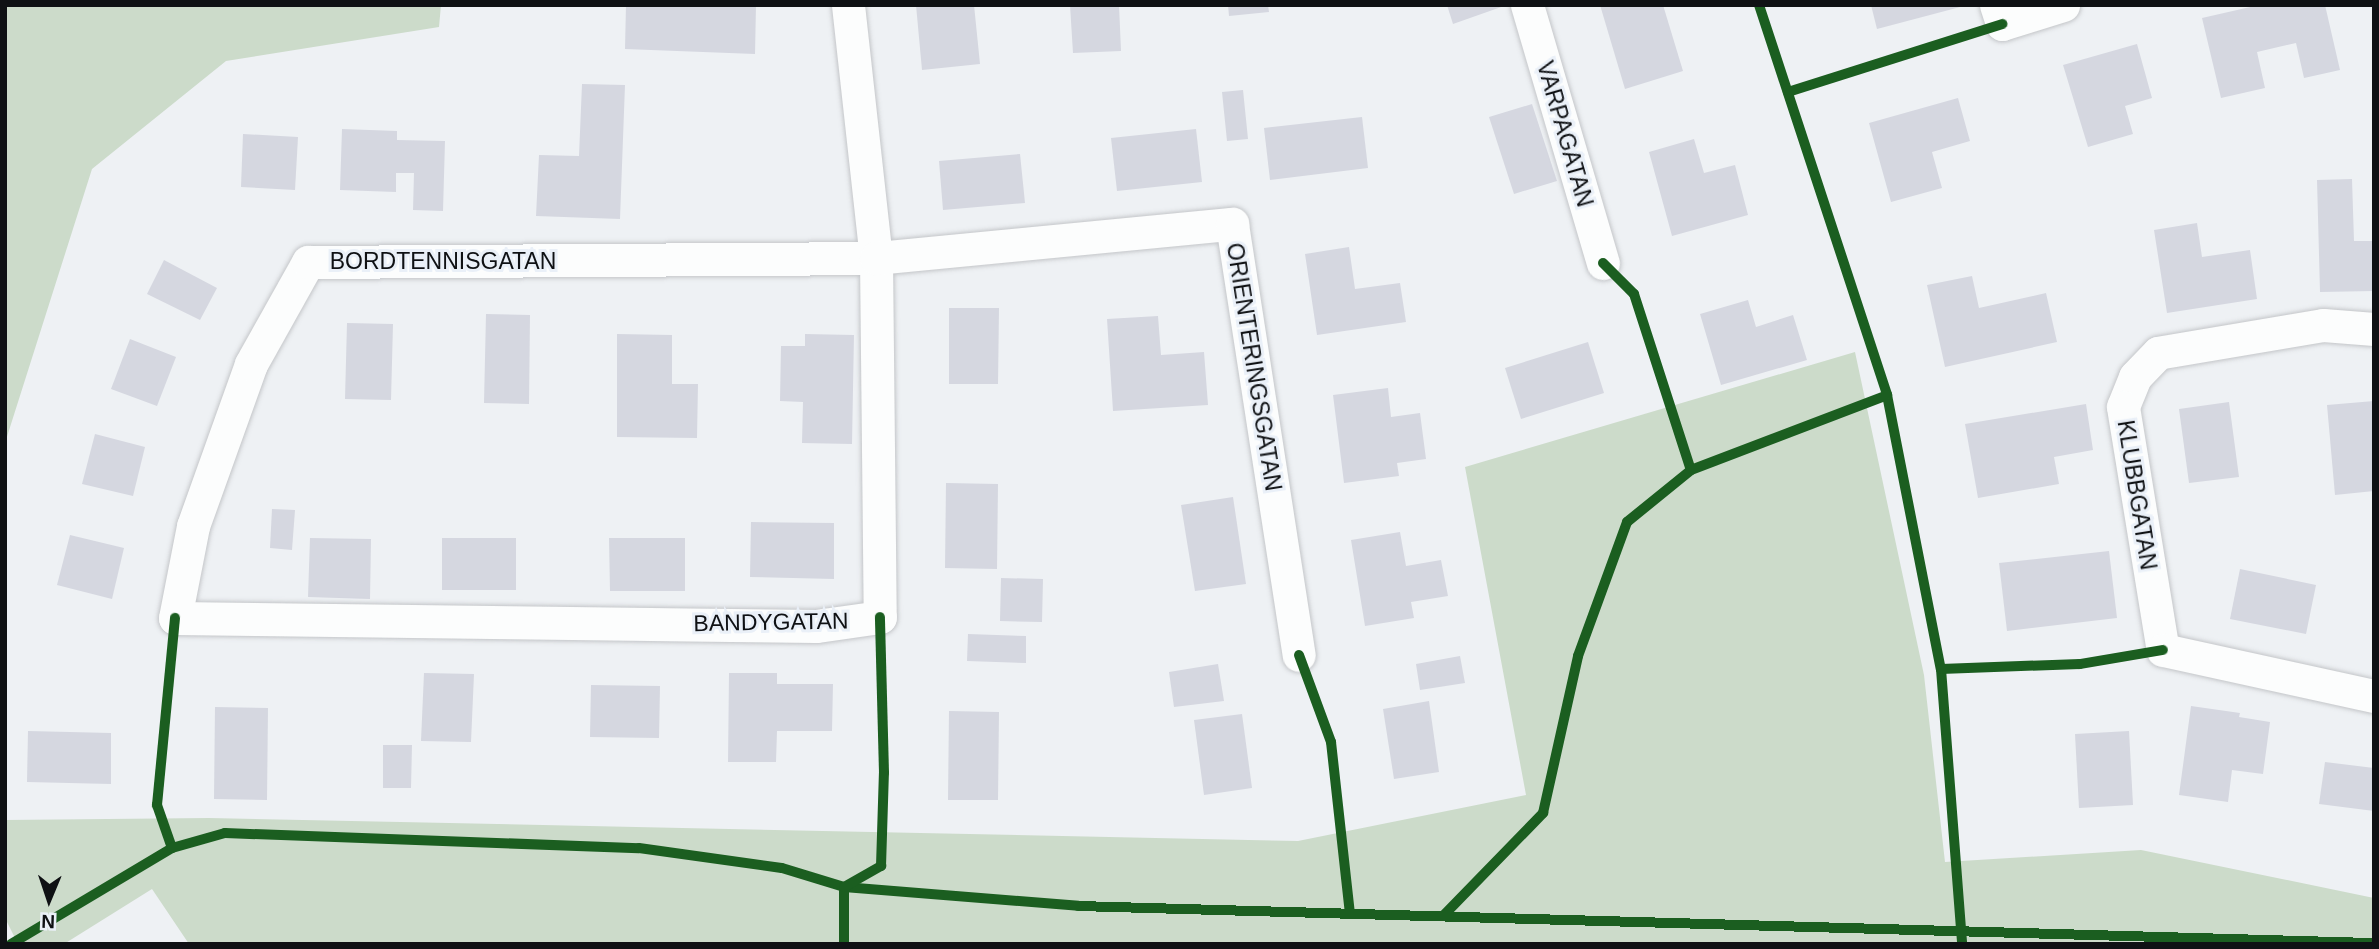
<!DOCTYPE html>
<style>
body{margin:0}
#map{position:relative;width:2379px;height:949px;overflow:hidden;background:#eef1f4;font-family:Helvetica,sans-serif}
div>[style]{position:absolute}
.green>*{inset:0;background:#ccdbca}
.building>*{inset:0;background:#d5d7e0}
.roads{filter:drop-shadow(0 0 2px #c4c6c9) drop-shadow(0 0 2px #c4c6c9)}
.minor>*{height:33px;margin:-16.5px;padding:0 16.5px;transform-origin:16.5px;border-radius:16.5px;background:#fcfdfd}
.cycleway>*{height:10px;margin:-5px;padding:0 5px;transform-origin:5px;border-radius:5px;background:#1b5e20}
span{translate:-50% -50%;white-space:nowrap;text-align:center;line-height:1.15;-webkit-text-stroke:6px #eaf0f8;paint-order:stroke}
.street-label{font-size:23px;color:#0f1114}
.frame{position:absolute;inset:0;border:7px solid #0f1114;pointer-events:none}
.north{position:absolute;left:14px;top:865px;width:70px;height:70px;-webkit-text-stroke:5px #eaf0f8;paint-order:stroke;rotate:182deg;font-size:19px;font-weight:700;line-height:28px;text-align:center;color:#0f1114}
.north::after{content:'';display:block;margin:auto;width:24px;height:32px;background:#0f1114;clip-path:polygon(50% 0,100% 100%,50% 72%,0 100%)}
</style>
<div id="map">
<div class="green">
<div style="clip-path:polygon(5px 5px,441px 5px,439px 27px,226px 61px,92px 169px,5px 443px)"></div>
<div style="clip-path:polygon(1855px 352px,1924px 675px,1945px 862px,2141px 850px,2374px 898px,2374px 944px,189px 944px,152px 889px,64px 944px,18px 944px,5px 918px,5px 820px,209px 818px,1298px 841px,1526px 795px,1465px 467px)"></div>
</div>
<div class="building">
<div style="clip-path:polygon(626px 5px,756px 5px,755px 54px,625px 49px)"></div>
<div style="clip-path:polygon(916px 5px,974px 5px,980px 64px,922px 70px)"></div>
<div style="clip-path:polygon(1070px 5px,1119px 5px,1121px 51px,1073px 53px)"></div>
<div style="clip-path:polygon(1228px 5px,1268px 5px,1269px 12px,1229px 16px)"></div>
<div style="clip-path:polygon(1447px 5px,1504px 5px,1504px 6px,1453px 24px)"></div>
<div style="clip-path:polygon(1600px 5px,1663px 5px,1683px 71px,1625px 89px)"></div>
<div style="clip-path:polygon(1871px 5px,1964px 5px,1964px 6px,1877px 29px)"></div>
<div style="clip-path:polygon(2259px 5px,2325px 5px,2340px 70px,2304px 78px,2296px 43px,2257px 52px,2265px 88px,2221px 98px,2202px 18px)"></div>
<div style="clip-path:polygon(2137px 44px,2152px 98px,2125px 106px,2133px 134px,2088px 147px,2063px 65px)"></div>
<div style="clip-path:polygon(582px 84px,625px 85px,620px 219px,536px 216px,539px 155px,579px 156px)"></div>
<div style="clip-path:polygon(1243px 90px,1248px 139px,1227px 141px,1222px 92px)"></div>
<div style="clip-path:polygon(1958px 98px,1970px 141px,1932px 152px,1942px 188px,1891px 202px,1869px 123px)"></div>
<div style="clip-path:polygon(1532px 104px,1557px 181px,1514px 194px,1489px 117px)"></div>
<div style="clip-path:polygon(1362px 117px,1368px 168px,1270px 180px,1264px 128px)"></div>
<div style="clip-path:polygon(342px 129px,397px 131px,397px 140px,445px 141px,443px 211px,413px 210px,414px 173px,396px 173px,396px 192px,340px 190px)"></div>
<div style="clip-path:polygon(1196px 129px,1202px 182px,1117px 191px,1111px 138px)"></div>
<div style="clip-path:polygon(243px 134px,298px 137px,295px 190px,241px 187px)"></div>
<div style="clip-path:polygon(1694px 139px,1704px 173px,1735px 165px,1748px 215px,1672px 236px,1649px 152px)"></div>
<div style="clip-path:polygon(1020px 154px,1025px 203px,943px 210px,939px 161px)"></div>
<div style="clip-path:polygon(2352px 179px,2354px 241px,2374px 241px,2374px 291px,2320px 292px,2317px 180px)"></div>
<div style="clip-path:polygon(2197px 223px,2202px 257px,2250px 250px,2257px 299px,2167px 313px,2154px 230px)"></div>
<div style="clip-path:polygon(1349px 247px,1355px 289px,1400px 283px,1406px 322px,1317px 335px,1305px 254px)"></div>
<div style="clip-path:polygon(164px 260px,217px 288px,200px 320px,147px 294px)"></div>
<div style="clip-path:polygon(1972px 276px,1979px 308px,2046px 293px,2057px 342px,1945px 367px,1927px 285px)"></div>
<div style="clip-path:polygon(1748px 300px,1756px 327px,1793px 315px,1807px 360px,1721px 385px,1700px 314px)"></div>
<div style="clip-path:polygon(949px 308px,999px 308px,998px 384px,949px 384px)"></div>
<div style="clip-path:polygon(486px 314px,530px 315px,529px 404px,484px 403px)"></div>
<div style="clip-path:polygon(1158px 316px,1161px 355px,1204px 352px,1208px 405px,1113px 411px,1107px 319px)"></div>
<div style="clip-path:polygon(347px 323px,393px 324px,391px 400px,345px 399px)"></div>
<div style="clip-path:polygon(617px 334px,672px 335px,672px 384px,698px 384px,697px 438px,617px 437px)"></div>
<div style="clip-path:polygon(805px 334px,854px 335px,852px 444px,802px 443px,803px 402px,780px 401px,781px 346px,805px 346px)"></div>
<div style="clip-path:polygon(130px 339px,176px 357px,157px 406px,111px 389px)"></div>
<div style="clip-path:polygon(1588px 342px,1604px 393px,1521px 419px,1505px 368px)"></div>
<div style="clip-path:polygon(1388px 388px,1391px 417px,1420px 413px,1426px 459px,1397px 463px,1399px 476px,1344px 483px,1333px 395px)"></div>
<div style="clip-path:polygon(2374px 401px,2374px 491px,2335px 495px,2327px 405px)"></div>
<div style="clip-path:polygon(2229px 402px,2239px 477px,2189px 483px,2179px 409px)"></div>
<div style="clip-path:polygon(2086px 404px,2093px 450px,2054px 457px,2059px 484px,1978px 498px,1965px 424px)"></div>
<div style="clip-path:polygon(95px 434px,145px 447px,133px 496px,82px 484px)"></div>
<div style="clip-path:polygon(946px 483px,998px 484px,997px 569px,945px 568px)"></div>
<div style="clip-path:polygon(1233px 497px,1246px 584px,1195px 591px,1181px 505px)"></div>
<div style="clip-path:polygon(272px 509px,295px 510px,292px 550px,270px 548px)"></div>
<div style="clip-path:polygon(751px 522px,834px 523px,834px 579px,750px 577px)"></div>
<div style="clip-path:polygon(1400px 532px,1406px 566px,1441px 560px,1448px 596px,1411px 602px,1414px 618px,1365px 626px,1351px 540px)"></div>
<div style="clip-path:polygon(70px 535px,124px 548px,112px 599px,57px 585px)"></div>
<div style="clip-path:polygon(310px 538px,371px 539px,370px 599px,308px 597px)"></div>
<div style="clip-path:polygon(442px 538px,516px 538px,516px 590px,442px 590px)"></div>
<div style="clip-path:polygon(609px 538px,685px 538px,685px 591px,610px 591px)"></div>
<div style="clip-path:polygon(2109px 551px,2117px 618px,2007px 631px,1999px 563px)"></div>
<div style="clip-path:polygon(2240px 569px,2316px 585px,2306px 634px,2230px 619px)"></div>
<div style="clip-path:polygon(1001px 578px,1043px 579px,1042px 622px,1000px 621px)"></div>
<div style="clip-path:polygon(968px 634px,1026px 636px,1026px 663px,967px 661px)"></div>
<div style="clip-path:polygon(1460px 656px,1465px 683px,1420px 690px,1416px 664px)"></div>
<div style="clip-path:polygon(1218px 664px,1224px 701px,1174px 707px,1169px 672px)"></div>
<div style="clip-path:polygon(424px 673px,474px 674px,471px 742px,421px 741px)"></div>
<div style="clip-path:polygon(729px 673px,777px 673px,777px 684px,833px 684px,832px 731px,777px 731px,776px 762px,728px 762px)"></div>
<div style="clip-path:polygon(591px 685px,660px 686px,659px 738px,590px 737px)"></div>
<div style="clip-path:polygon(1429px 701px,1439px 772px,1394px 779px,1383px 709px)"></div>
<div style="clip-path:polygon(2191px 706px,2240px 713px,2239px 717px,2270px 722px,2263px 774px,2232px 770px,2228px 802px,2179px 795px)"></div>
<div style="clip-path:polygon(215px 707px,268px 708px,267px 800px,214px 799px)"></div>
<div style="clip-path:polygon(949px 711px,999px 712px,998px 800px,948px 800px)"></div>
<div style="clip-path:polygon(1242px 714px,1252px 788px,1204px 795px,1194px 720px)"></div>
<div style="clip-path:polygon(28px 731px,111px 733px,111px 784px,27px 782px)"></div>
<div style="clip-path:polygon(2129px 731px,2133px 805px,2079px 808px,2075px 734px)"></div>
<div style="clip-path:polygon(383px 745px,412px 745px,411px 788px,383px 788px)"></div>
<div style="clip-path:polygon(2325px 762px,2374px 768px,2374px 811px,2319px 804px)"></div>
</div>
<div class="roads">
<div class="minor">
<div style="left:848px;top:5px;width:255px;rotate:83.7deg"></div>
<div style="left:876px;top:258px;width:359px;rotate:89.4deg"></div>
<div style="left:880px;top:617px;width:65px;rotate:172deg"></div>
<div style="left:816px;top:626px;width:641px;rotate:-179.28deg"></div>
<div style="left:175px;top:618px;width:94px;rotate:-78.9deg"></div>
<div style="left:193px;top:526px;width:172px;rotate:-70.3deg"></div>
<div style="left:251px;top:364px;width:117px;rotate:-60.8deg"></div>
<div style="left:308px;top:262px;width:568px;rotate:-0.4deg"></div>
<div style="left:876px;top:258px;width:358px;rotate:-5.5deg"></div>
<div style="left:1232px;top:224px;width:436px;rotate:81.2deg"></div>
<div style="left:1527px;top:5px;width:269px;rotate:73.6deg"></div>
<div style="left:1996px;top:5px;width:20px;rotate:72deg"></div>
<div style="left:2002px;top:24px;width:64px;rotate:-17.3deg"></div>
<div style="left:2374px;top:329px;width:51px;rotate:-175.5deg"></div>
<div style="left:2323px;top:325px;width:167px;rotate:170.4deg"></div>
<div style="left:2158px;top:353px;width:33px;rotate:134deg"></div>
<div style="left:2135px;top:377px;width:32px;rotate:112deg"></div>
<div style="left:2123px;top:407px;width:246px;rotate:80.7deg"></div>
<div style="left:2163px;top:650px;width:216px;rotate:12.3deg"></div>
</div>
</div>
<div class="cycleway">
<div style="left:1759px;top:5px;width:410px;rotate:71.8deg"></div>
<div style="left:1887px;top:395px;width:279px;rotate:78.9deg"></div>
<div style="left:1941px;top:669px;width:276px;rotate:85.6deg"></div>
<div style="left:1788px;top:92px;width:225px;rotate:-17.6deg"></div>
<div style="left:1603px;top:263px;width:44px;rotate:45deg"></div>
<div style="left:1634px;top:294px;width:185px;rotate:72.1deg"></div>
<div style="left:1299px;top:655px;width:93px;rotate:69.8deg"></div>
<div style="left:1331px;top:742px;width:173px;rotate:83.7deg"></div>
<div style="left:1941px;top:669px;width:139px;rotate:-2.1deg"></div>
<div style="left:2080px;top:664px;width:84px;rotate:-9.6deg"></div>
<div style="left:172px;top:848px;width:46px;rotate:-109.2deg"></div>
<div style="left:157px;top:805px;width:188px;rotate:-84.5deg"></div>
<div style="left:1443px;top:916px;width:144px;rotate:-45.8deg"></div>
<div style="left:1543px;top:813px;width:161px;rotate:-77.4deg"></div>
<div style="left:1578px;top:656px;width:143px;rotate:-69.9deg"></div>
<div style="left:1627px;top:522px;width:82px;rotate:-39.1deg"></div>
<div style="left:1691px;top:470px;width:210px;rotate:-20.9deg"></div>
<div style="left:11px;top:944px;width:187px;rotate:-30.8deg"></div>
<div style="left:172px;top:848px;width:55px;rotate:-15.8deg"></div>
<div style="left:225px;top:833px;width:414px;rotate:2.1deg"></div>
<div style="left:639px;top:848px;width:144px;rotate:8deg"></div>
<div style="left:782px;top:868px;width:65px;rotate:17deg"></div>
<div style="left:844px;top:887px;width:235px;rotate:4.6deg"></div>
<div style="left:1078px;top:906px;width:1297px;rotate:1.64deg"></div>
<div style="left:844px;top:944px;width:57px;rotate:-90deg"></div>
<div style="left:844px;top:887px;width:43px;rotate:-29.6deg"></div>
<div style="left:881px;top:866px;width:93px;rotate:-88.2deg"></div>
<div style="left:884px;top:773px;width:156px;rotate:-91.5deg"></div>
</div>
<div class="street-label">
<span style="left:1565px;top:134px;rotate:74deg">VARPAGATAN</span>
<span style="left:443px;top:261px">BORDTENNISGATAN</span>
<span style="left:1254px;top:367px;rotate:81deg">ORIENTERINGSGATAN</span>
<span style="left:2137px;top:495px;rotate:81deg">KLUBBGATAN</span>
<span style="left:771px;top:622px;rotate:-1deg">BANDYGATAN</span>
</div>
<div class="frame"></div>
<div class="north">N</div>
</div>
